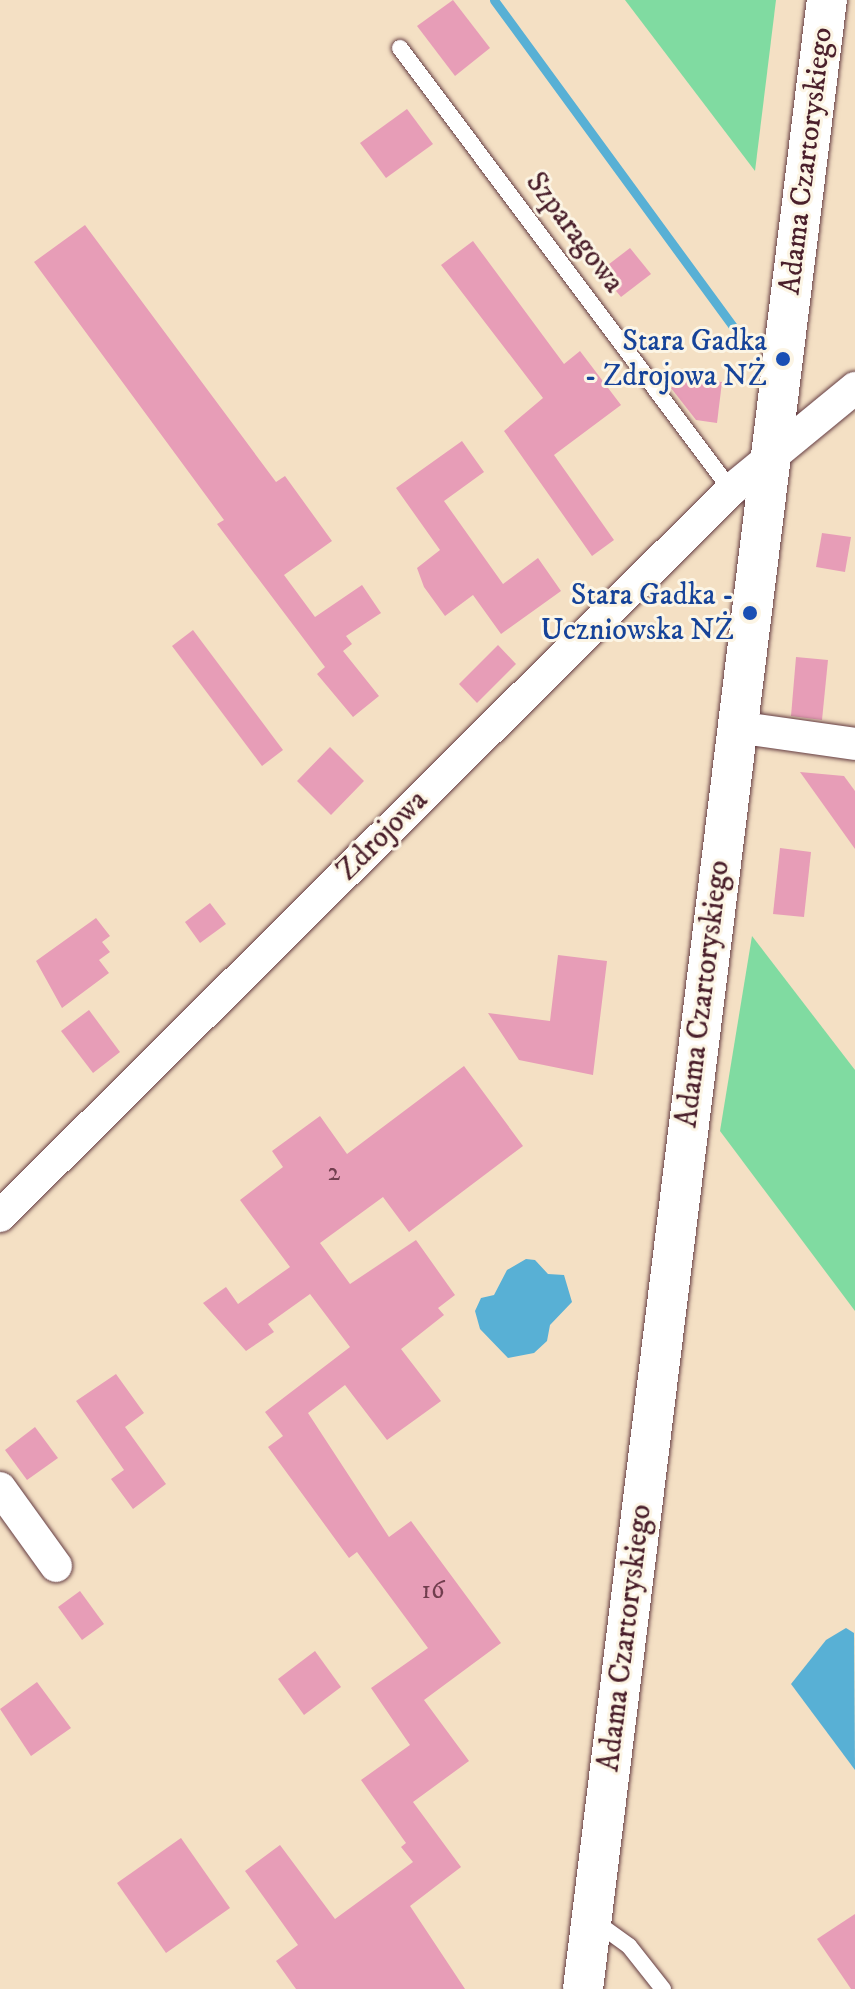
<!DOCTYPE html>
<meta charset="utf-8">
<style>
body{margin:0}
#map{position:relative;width:855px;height:1989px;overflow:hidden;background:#f4e0c4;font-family:"IM FELL DW Pica",serif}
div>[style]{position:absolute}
.green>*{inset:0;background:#80dba1}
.water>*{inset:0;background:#58b0d5}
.stream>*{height:9px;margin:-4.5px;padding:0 4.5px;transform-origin:4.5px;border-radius:4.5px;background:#58b0d5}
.building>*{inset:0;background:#e79db7}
.roads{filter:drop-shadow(0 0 2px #643c42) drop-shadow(0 0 2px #643c42)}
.service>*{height:16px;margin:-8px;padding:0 8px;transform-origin:8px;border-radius:8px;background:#fff}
.minor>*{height:32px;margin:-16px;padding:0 16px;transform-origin:16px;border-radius:16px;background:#fff}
.tertiary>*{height:40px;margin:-20px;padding:0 20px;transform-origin:20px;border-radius:20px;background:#fff}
.dots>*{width:22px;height:22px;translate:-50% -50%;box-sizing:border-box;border:4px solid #fcf5e5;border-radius:50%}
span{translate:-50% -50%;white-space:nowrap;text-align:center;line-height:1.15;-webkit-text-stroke:6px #fcf5e5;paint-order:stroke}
.number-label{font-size:26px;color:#713e4e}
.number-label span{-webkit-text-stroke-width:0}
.street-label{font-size:30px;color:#4a1f2b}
.transit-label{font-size:30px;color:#164399}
.right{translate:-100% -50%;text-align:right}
</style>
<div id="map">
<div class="green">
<div style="clip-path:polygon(625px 0,776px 0,755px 171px)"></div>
<div style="clip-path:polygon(752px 936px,855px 1070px,855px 1311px,720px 1131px)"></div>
</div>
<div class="water">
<div style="clip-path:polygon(526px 1259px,535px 1260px,548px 1274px,564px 1275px,572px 1302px,550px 1325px,547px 1341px,534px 1353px,508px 1358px,480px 1329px,475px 1311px,481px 1298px,494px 1295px,507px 1270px)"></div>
<div style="clip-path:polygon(846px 1628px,854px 1633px,855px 1770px,791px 1684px,826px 1640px)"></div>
</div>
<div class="stream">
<div style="left:494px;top:0;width:416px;rotate:53.8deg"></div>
</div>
<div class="building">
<div style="clip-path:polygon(453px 0,490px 48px,455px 76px,417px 26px)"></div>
<div style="clip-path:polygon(407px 109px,433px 144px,386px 178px,360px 143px)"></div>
<div style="clip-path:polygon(85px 225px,276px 482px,285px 476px,332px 541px,284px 575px,315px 617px,362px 585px,381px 613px,346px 636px,352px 644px,343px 651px,379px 696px,353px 717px,317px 674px,325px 667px,217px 524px,224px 520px,34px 262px)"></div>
<div style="clip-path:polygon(473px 241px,564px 364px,580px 351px,621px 405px,554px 455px,614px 540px,592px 556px,504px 431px,543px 398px,441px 265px)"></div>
<div style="clip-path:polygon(630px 248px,651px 274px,621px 297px,600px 271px)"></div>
<div style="clip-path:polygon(684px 378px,722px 382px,717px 423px,696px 420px,671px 388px)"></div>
<div style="clip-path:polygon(462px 441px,484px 472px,444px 501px,503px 584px,538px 558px,561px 591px,501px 634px,473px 595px,445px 616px,424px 587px,417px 568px,440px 550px,396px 488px)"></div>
<div style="clip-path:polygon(822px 533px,851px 537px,845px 572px,816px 567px)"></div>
<div style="clip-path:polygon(193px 630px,283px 750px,262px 766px,172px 646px)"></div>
<div style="clip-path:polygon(498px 645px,516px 664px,477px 703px,459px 684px)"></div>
<div style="clip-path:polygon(796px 657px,828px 660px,822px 720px,791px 716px)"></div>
<div style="clip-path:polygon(330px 747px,364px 781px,331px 815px,297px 781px)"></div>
<div style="clip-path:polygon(800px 772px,844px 776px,855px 791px,855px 849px)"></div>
<div style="clip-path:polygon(780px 848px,811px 852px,804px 917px,773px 914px)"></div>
<div style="clip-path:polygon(210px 903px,226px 924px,200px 943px,185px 922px)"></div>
<div style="clip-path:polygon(96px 918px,110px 936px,102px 942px,110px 952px,99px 960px,109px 973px,62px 1008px,36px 961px)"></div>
<div style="clip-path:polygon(558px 955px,607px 961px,593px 1075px,519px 1060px,488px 1013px,550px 1021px)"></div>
<div style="clip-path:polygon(89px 1010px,120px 1052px,93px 1073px,61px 1031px)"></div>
<div style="clip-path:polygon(464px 1066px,523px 1146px,409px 1232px,383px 1197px,320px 1243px,350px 1284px,416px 1240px,455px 1295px,438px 1308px,444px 1315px,401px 1349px,441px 1401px,387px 1440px,345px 1385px,308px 1413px,389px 1537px,411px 1521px,501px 1643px,424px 1700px,469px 1761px,413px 1802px,461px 1867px,410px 1906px,465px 1989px,296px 1989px,276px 1961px,298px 1945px,245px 1871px,280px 1845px,335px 1919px,413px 1862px,401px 1847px,406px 1843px,361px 1780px,410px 1745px,371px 1688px,428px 1648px,357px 1552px,349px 1558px,268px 1447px,283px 1436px,265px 1412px,350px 1347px,310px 1294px,268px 1324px,274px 1332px,246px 1351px,203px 1303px,226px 1287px,238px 1304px,290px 1267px,240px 1200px,283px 1167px,272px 1151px,320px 1116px,347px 1154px)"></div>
<div style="clip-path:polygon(116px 1374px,144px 1413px,125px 1427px,166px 1484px,133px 1509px,111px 1479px,124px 1470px,76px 1401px)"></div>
<div style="clip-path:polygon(35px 1427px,58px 1458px,27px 1480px,5px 1450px)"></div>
<div style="clip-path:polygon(80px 1591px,104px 1624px,82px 1640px,58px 1607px)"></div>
<div style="clip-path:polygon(315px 1651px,341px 1687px,304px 1715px,278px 1679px)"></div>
<div style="clip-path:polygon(37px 1682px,71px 1728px,31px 1756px,0 1709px)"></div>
<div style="clip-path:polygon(181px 1838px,230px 1908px,166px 1953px,117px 1883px)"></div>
<div style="clip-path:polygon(855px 1914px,855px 1989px,851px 1989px,817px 1939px)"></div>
</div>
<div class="roads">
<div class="service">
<div style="left:400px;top:48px;width:552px;rotate:53.17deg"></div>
<div style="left:593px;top:1920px;width:44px;rotate:35.8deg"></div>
<div style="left:629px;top:1946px;width:55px;rotate:51.7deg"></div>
</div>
<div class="minor">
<div style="left:736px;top:727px;width:120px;rotate:8.1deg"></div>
<div style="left:0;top:1216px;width:1030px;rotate:-44.8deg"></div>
<div style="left:731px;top:490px;width:161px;rotate:-39.4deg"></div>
<div style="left:0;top:1488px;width:96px;rotate:54.3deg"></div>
</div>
<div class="tertiary">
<div style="left:583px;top:1989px;width:2004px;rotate:-83.01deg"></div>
</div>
</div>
<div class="dots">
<div style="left:783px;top:359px;background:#1a4fb4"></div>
<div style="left:750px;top:613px;background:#1a4fb4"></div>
</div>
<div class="number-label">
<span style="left:334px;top:1173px">2</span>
<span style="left:433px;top:1591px">16</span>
</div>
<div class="street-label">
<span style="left:807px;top:161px;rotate:-83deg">Adama Czartoryskiego</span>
<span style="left:574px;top:233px;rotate:53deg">Szparagowa</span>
<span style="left:383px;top:836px;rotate:-45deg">Zdrojowa</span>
<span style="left:704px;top:994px;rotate:-83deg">Adama Czartoryskiego</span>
<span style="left:626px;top:1638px;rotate:-83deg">Adama Czartoryskiego</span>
</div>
<div class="transit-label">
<span class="right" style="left:767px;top:359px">Stara Gadka<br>- Zdrojowa NŻ</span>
<span class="right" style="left:734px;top:613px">Stara Gadka -<br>Uczniowska NŻ</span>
</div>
</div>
